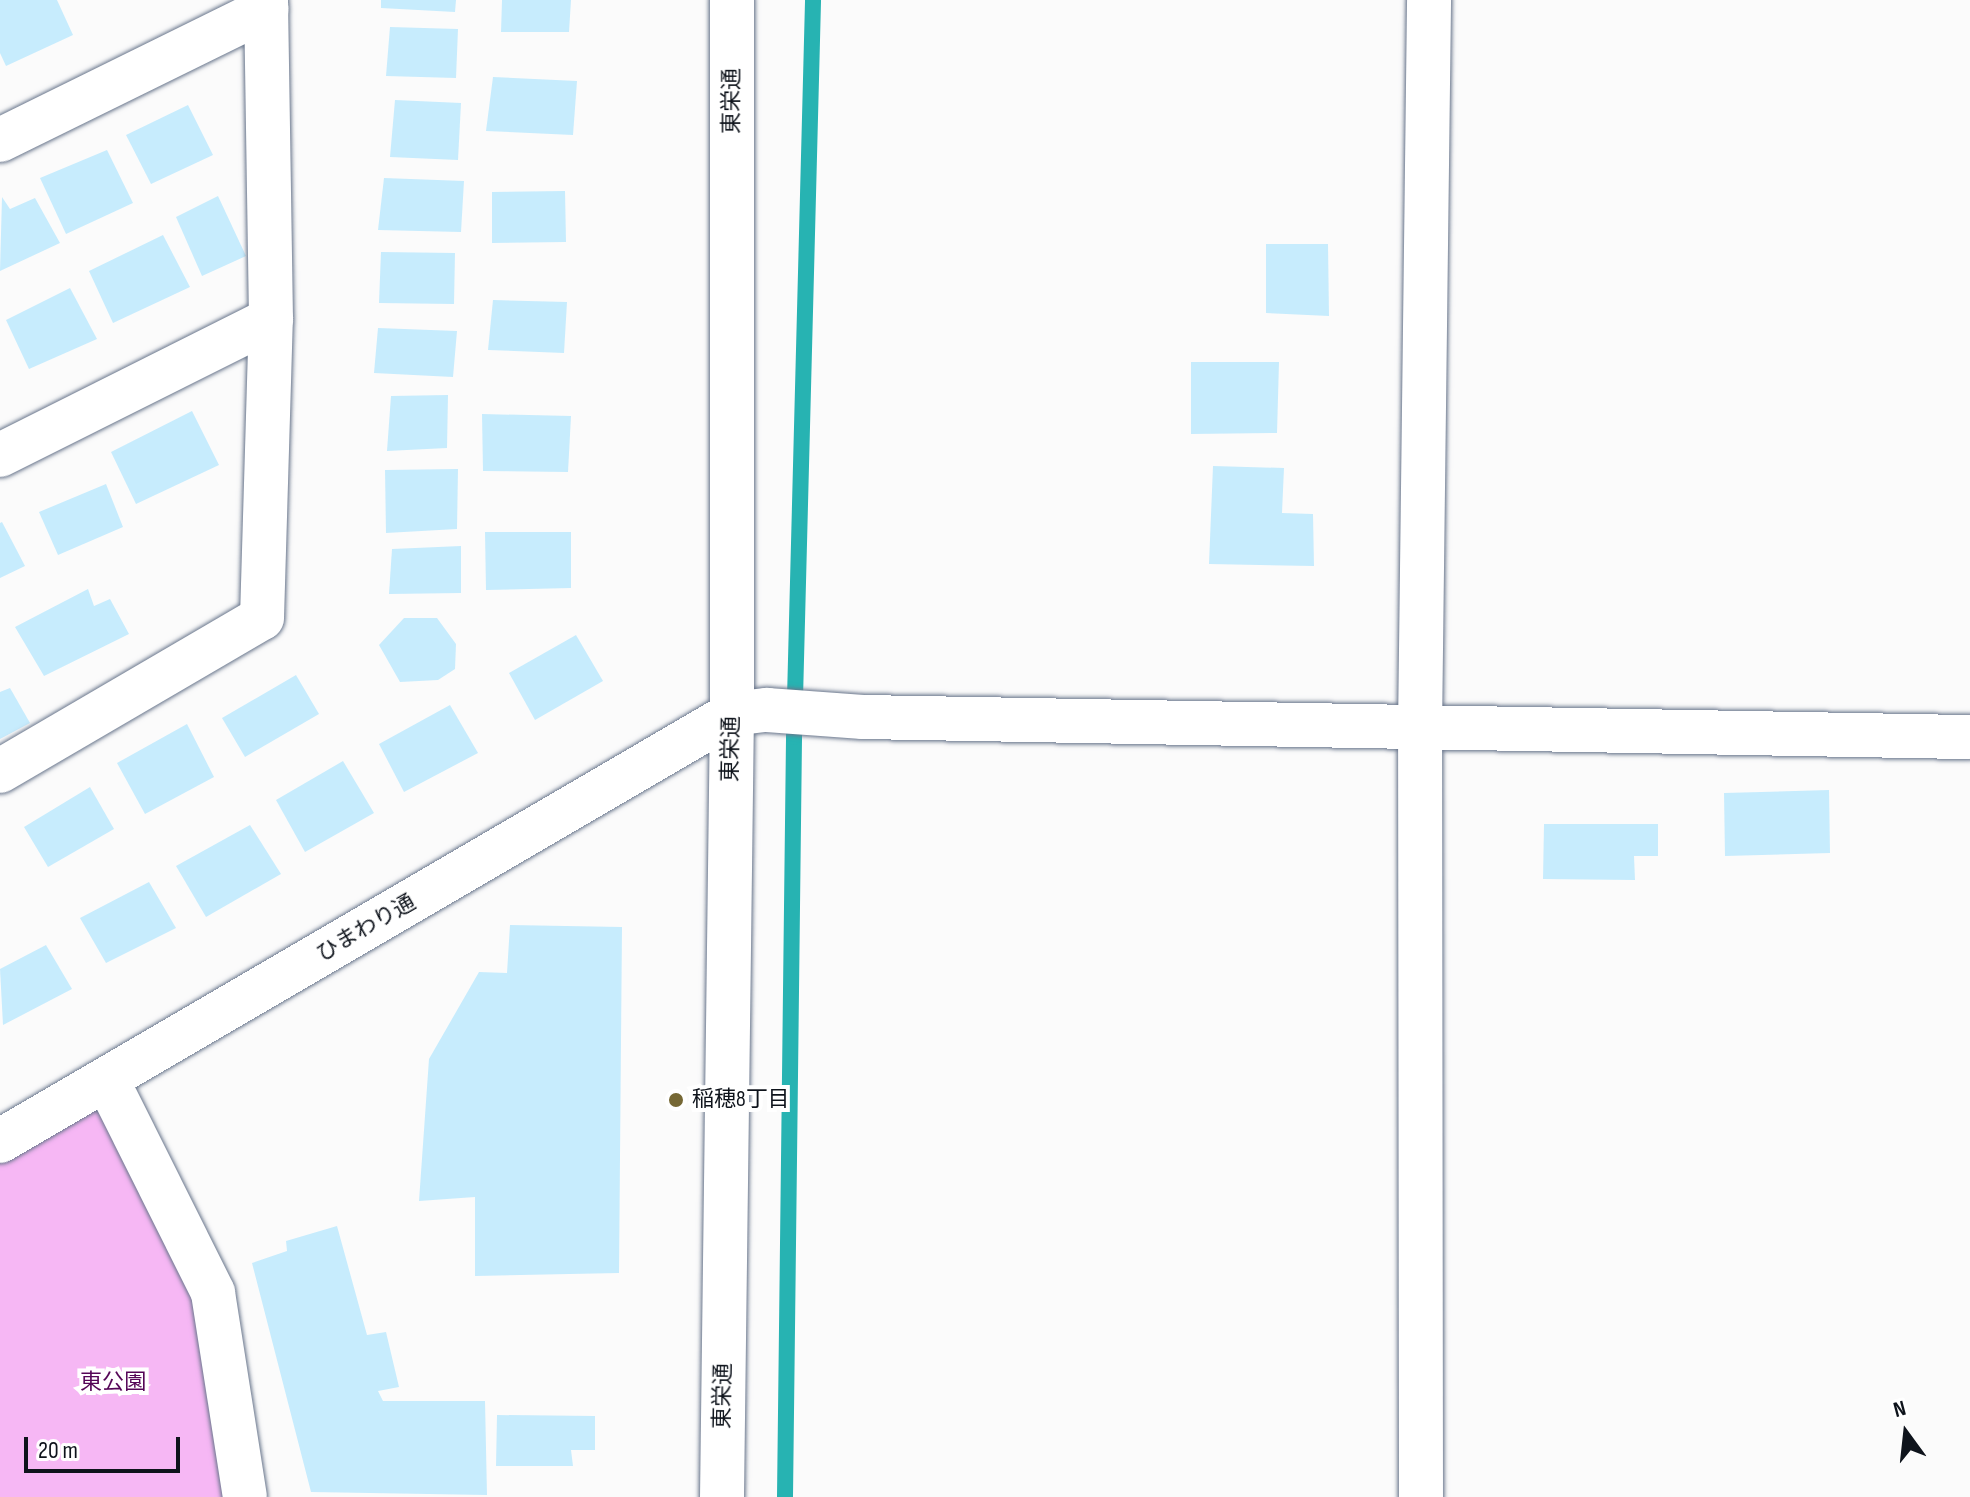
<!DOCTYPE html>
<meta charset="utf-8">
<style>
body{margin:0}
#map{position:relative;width:1970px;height:1497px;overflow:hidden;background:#fbfbfb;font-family:"Sofia Sans Condensed","Noto Sans JP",sans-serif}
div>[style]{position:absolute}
.green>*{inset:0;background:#f6b7f4}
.stream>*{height:16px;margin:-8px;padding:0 8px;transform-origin:8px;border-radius:8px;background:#27b3b2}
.building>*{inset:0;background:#c7ecfd}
.roads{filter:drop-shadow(0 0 2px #69768c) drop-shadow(0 0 2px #69768c)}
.minor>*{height:44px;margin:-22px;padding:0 22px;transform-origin:22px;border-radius:22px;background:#fff}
.tertiary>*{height:44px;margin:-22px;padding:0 22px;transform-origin:22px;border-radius:22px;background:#fff}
.dots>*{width:22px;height:22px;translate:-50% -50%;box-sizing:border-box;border:4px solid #fff;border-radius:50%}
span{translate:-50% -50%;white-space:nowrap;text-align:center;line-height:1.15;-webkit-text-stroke:8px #fff;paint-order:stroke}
.street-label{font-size:22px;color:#0e131b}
.poi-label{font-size:22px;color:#0e131b}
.left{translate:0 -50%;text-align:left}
.park-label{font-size:22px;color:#550657}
.north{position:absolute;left:1866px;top:1393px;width:80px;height:80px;-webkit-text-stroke:6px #fff;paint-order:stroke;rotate:345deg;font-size:22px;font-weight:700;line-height:32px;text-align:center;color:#0e131b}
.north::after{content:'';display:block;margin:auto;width:28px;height:36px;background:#0e131b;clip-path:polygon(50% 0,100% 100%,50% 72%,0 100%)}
.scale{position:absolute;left:24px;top:1437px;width:156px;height:36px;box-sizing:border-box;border:4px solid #0e131b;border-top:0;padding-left:10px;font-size:24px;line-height:28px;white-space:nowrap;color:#0e131b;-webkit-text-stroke:6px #fff;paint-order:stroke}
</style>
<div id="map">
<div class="green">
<div style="clip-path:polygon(107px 1080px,213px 1293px,245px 1497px,0 1497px,0 1141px)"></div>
</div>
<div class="stream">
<div style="left:785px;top:1497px;width:760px;rotate:-89.32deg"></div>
<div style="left:794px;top:737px;width:737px;rotate:-88.52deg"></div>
</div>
<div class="building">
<div style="clip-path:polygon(0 0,57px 0,73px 35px,6px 66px,0 53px)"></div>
<div style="clip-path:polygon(381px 0,456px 0,455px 12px,381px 8px)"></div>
<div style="clip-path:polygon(502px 0,571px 0,569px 32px,501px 32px)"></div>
<div style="clip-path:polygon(390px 27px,458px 29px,456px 78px,386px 76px)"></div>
<div style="clip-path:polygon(493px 77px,577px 81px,573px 135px,486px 131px)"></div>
<div style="clip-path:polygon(395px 100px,461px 103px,458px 160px,390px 157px)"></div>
<div style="clip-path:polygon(188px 105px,213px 155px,151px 184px,126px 135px)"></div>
<div style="clip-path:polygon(107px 150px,133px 203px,66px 234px,40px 178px)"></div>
<div style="clip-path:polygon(384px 178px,464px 181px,461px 232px,378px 230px)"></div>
<div style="clip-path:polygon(565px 191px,566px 242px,492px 243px,492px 192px)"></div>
<div style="clip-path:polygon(218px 196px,246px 256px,202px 276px,176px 217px)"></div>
<div style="clip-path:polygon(2px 197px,10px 209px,35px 198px,60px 243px,0 271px)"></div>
<div style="clip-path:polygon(163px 235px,190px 287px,113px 323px,89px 271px)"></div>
<div style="clip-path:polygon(1266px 244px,1328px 244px,1329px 316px,1266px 313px)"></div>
<div style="clip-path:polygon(381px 252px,455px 253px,454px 304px,379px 303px)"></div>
<div style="clip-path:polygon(70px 288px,97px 339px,29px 369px,6px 320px)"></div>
<div style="clip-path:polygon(493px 300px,567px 302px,564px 353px,488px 350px)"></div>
<div style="clip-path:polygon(378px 328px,457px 331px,453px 377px,374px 373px)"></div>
<div style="clip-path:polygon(1191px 362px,1279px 362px,1277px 433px,1191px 434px)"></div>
<div style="clip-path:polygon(448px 395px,447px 448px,387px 451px,391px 396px)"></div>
<div style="clip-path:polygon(192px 411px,219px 465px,136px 504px,111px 452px)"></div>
<div style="clip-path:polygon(482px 414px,571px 416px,568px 472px,483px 471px)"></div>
<div style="clip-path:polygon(1213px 466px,1284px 468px,1282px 513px,1313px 514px,1314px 566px,1209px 564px)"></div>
<div style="clip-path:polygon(458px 469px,457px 529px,386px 533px,385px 470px)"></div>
<div style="clip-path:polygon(106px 484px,123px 527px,58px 555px,39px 512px)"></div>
<div style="clip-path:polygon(2px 522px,25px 566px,0 578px,0 523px)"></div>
<div style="clip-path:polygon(485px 532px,571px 532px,571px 588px,486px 590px)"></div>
<div style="clip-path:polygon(461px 546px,461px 593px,389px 594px,392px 549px)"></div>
<div style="clip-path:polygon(88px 589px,94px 606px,110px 599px,129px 634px,44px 676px,15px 627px)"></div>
<div style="clip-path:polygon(404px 618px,437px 618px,456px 644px,455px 669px,438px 680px,400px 682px,379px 645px)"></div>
<div style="clip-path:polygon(576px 635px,603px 681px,535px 720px,509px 673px)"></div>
<div style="clip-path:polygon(296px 675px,319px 714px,245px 757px,222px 718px)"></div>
<div style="clip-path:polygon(10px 688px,30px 723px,0 739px,0 692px)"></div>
<div style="clip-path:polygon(450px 705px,478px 753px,404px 792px,379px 744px)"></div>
<div style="clip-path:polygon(187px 724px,214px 777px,145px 814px,117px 763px)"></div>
<div style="clip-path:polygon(343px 761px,374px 813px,305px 852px,276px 800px)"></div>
<div style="clip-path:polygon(90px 787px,114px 829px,48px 867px,24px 827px)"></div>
<div style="clip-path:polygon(1829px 790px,1830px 853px,1725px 856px,1724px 793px)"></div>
<div style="clip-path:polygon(1544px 824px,1658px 824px,1658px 856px,1634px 856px,1635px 880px,1543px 879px)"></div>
<div style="clip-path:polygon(250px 825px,281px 874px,206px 917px,176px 866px)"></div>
<div style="clip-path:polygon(149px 882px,176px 928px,106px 963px,80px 918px)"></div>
<div style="clip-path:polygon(510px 925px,622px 927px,619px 1273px,475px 1276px,475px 1197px,419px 1201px,429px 1059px,479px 972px,507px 973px)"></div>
<div style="clip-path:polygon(46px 945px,72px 989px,3px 1025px,0 969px)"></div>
<div style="clip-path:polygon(337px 1226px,367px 1335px,386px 1332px,399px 1387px,378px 1391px,383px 1401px,485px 1401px,487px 1495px,311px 1492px,252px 1263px,287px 1251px,286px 1241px)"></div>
<div style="clip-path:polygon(497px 1415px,595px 1416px,595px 1450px,571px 1450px,573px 1466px,496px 1466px)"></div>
</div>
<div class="roads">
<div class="minor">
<div style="left:0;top:140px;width:297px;rotate:-26.2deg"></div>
<div style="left:0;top:455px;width:303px;rotate:-26.6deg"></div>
<div style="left:732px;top:714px;width:35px;rotate:-7deg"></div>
<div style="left:767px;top:710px;width:96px;rotate:4.2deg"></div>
<div style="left:863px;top:717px;width:1107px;rotate:1.04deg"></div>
<div style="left:0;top:771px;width:303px;rotate:-30.3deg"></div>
<div style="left:262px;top:618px;width:299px;rotate:-88.3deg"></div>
<div style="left:271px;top:319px;width:319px;rotate:-90.9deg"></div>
<div style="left:107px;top:1080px;width:238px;rotate:63.5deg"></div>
<div style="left:213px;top:1293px;width:206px;rotate:81.1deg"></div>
<div style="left:1421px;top:1497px;width:767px;rotate:-90.07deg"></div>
<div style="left:1420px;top:730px;width:730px;rotate:-89.29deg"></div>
</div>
<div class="tertiary">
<div style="left:0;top:1141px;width:847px;rotate:-30.26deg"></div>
<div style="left:722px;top:1497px;width:783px;rotate:-89.27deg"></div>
<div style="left:732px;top:714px;width:714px;rotate:-90deg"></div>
</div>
</div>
<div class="dots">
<div style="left:676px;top:1100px;background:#766835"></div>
</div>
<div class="street-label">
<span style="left:732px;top:101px;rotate:-90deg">東栄通</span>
<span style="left:731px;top:749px;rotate:-89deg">東栄通</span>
<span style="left:366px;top:928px;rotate:-30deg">ひまわり通</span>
<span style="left:723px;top:1396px;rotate:-89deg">東栄通</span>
</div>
<div class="poi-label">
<span class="left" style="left:692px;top:1100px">稲穂8丁目</span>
</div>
<div class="park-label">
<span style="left:113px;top:1383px">東公園</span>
</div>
<div class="north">N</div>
<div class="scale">20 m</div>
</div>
